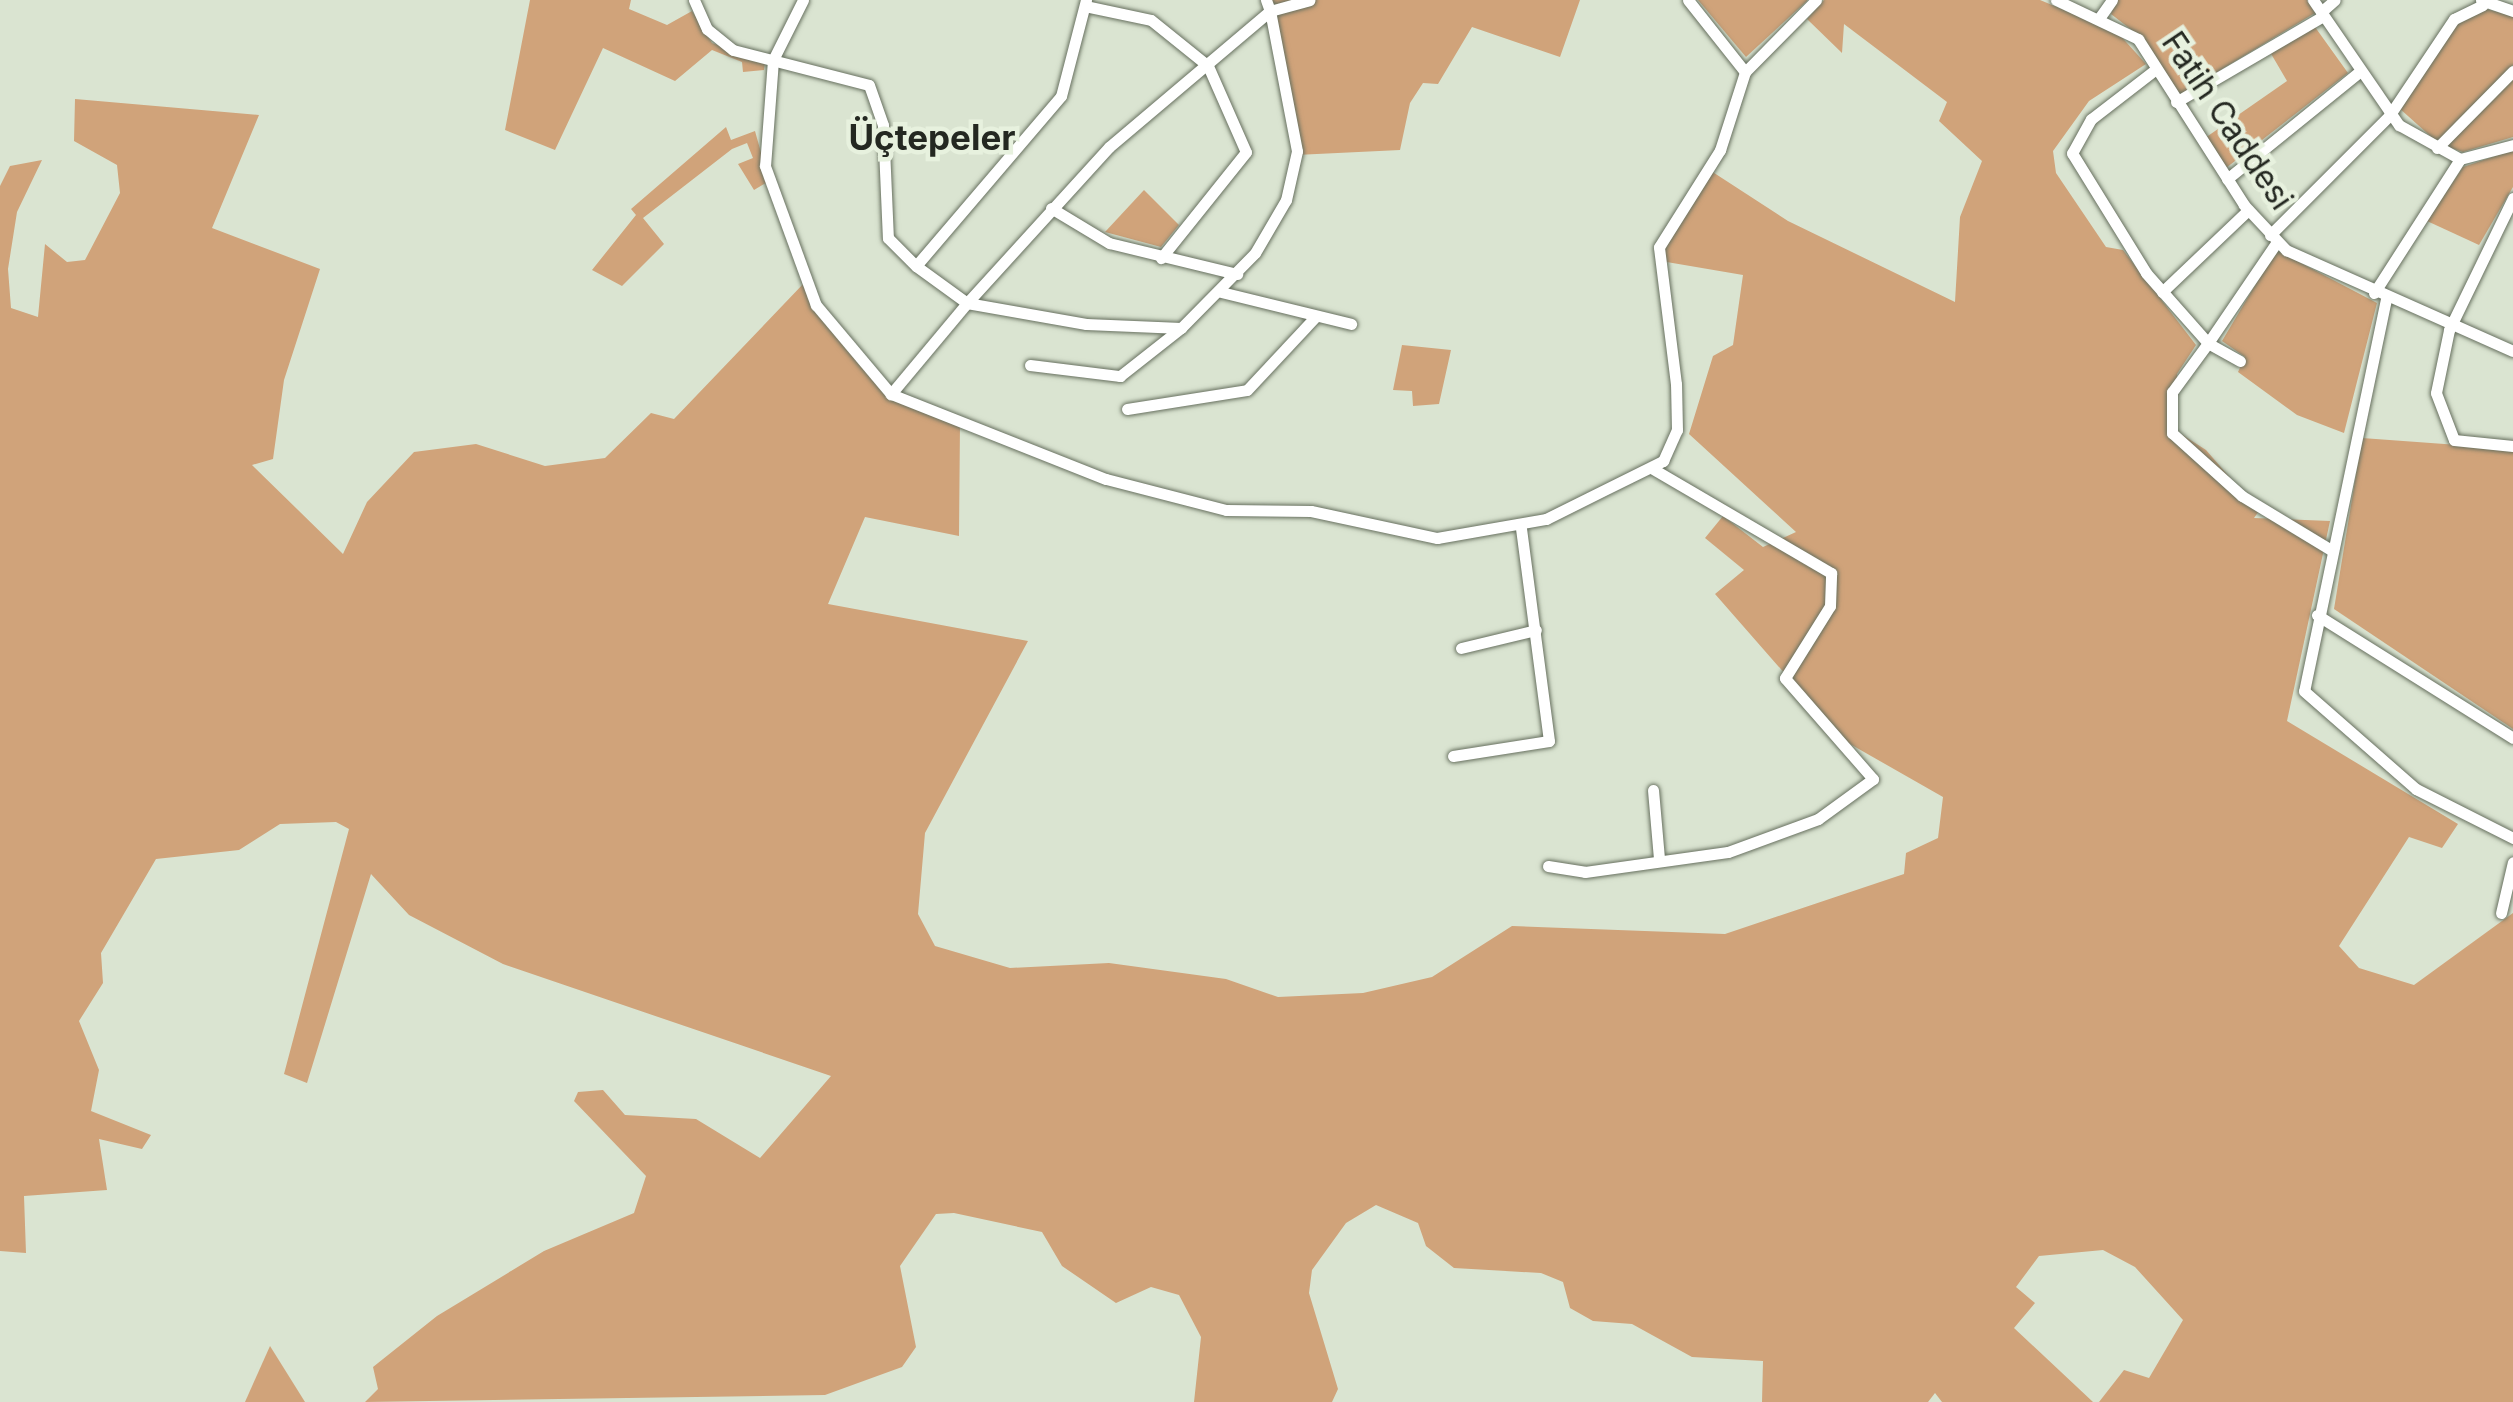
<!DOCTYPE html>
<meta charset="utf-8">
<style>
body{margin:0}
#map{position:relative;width:2513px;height:1402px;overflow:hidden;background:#dae4d1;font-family:Inter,sans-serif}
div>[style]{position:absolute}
.green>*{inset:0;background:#d0a37a}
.roads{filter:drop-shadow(0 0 2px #67705f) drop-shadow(0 0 2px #67705f)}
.minor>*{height:11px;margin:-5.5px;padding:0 5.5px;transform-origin:5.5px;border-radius:5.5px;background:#fff}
span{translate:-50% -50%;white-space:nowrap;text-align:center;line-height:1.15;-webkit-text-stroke:9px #e7f1de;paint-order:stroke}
.street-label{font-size:32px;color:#242821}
.neighbourhood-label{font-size:35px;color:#242821;font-weight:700}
</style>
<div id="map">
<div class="green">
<div style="clip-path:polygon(530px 0,631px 0,629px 9px,667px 25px,692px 11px,712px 43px,765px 62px,764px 70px,743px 72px,742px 62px,712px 50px,675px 81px,603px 48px,555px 150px,505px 130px)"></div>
<div style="clip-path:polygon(1266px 0,1580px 0,1560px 57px,1472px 27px,1438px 84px,1423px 83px,1410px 103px,1400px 150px,1296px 155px)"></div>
<div style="clip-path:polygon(1698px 0,1807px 0,1807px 1px,1746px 57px)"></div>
<div style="clip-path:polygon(1824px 0,2040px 0,2117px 32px,2146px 64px,2089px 101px,2053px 151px,2056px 173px,2106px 247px,2123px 250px,2196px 345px,2177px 374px,2178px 432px,2206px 450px,2259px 511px,2254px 518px,2330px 521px,2287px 721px,2458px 824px,2442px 848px,2409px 837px,2339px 946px,2359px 968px,2414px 985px,2513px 913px,2513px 1402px,2099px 1402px,2124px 1370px,2149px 1378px,2183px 1320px,2135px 1267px,2103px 1250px,2039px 1256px,2016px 1287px,2035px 1303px,2014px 1328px,2093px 1402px,1942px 1402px,1935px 1393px,1928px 1402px,1762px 1402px,1763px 1361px,1692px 1357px,1632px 1324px,1593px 1321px,1570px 1308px,1563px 1282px,1541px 1273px,1454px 1268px,1426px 1246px,1418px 1223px,1376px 1205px,1346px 1223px,1312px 1270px,1309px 1293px,1338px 1389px,1332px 1402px,1194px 1402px,1201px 1337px,1179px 1295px,1151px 1287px,1116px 1303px,1062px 1266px,1042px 1232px,954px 1213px,936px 1214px,900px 1266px,916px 1347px,902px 1367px,825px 1395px,365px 1402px,378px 1389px,373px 1367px,437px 1316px,544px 1251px,634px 1213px,646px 1176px,574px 1101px,578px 1092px,603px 1090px,625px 1115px,696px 1119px,760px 1158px,831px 1076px,503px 964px,409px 915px,371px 874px,307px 1083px,284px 1074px,349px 829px,336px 822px,280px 824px,239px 850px,156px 859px,101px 953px,103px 983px,79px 1021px,99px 1070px,91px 1111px,151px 1135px,142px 1149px,99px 1139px,107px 1190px,24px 1196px,26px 1253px,0 1251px,0 186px,10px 166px,42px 160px,17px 212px,8px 269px,11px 308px,38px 317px,45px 244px,67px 262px,85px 260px,120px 193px,117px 165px,74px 141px,75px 99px,259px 115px,212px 228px,320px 269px,284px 380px,273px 459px,252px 465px,343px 554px,367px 502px,414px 452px,476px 444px,545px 466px,605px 458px,651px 413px,674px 419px,805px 282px,875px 381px,960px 425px,959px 536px,865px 517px,828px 604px,1028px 641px,925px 833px,918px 914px,935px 946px,1010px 968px,1109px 963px,1226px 979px,1278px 997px,1363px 993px,1432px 977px,1512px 926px,1725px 934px,1904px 874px,1906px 853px,1938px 838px,1943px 797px,1843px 740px,1715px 594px,1744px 570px,1705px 538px,1723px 516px,1763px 547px,1796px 532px,1689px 434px,1713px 356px,1733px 345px,1743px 275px,1655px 260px,1708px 169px,1788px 221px,1955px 302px,1960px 217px,1982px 161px,1939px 121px,1947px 102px,1844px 24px,1842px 53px,1807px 19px)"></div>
<div style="clip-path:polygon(2116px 0,2307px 0,2315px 13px,2179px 95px,2142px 38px,2111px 14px)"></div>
<div style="clip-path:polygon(2486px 9px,2513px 16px,2513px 65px,2437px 142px,2399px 108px,2456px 24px)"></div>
<div style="clip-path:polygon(2315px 27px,2348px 73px,2226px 168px,2205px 138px,2287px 81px,2270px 52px)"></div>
<div style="clip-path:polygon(2513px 77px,2513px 137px,2463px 152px,2445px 146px)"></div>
<div style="clip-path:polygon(726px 127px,731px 140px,755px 131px,769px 181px,754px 190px,738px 164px,753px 158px,747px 143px,732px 149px,643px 218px,664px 244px,622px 286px,592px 270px,636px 215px,631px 209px)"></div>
<div style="clip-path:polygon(2513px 150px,2513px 187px,2479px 245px,2427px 221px,2463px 167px)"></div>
<div style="clip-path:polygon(1144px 190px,1179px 225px,1161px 247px,1105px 232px)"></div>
<div style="clip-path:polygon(2276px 250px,2377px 303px,2344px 433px,2297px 415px,2238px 372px,2245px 357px,2222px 341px)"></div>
<div style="clip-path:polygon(1402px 345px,1451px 350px,1439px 404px,1413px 406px,1412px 391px,1393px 390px)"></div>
<div style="clip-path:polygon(2362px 438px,2513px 449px,2513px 729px,2334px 609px)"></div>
<div style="clip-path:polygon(270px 1346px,305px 1402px,245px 1402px)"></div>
</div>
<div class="roads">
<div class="minor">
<div style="left:694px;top:0;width:32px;rotate:66deg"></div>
<div style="left:707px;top:29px;width:33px;rotate:39deg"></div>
<div style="left:733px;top:50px;width:140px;rotate:14.4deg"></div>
<div style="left:869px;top:85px;width:42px;rotate:70.7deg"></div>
<div style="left:883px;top:125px;width:113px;rotate:87.5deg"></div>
<div style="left:888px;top:238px;width:40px;rotate:45deg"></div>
<div style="left:803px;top:0;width:67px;rotate:116.6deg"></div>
<div style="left:773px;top:60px;width:106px;rotate:94.3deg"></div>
<div style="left:765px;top:166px;width:148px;rotate:69.9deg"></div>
<div style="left:816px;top:305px;width:116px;rotate:49.9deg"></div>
<div style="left:1086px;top:0;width:99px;rotate:104.6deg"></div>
<div style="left:1061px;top:96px;width:223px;rotate:130.5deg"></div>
<div style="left:916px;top:266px;width:63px;rotate:36deg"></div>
<div style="left:967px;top:303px;width:119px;rotate:129.9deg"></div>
<div style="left:891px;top:394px;width:231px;rotate:21.6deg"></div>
<div style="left:1106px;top:479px;width:124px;rotate:14.5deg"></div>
<div style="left:1226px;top:510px;width:85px;rotate:0.7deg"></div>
<div style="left:1311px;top:511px;width:129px;rotate:12.1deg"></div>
<div style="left:1437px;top:538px;width:111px;rotate:-9.9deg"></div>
<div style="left:1546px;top:519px;width:131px;rotate:-26.4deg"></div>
<div style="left:1663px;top:461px;width:34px;rotate:-66deg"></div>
<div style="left:1677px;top:430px;width:46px;rotate:-91.2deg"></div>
<div style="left:1676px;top:384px;width:138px;rotate:-97.1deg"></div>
<div style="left:1659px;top:247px;width:115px;rotate:-57.8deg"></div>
<div style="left:1720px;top:150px;width:82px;rotate:-72.2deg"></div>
<div style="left:1745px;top:72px;width:101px;rotate:-45.4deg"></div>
<div style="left:1688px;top:0;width:92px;rotate:51.6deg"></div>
<div style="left:2056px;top:0;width:91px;rotate:25.4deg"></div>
<div style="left:2138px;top:39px;width:197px;rotate:57.4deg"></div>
<div style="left:2244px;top:205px;width:62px;rotate:47deg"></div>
<div style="left:2286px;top:250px;width:248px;rotate:24deg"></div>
<div style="left:2313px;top:0;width:152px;rotate:55.5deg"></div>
<div style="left:2399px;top:125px;width:70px;rotate:29.1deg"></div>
<div style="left:2460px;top:159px;width:55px;rotate:-14.8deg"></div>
<div style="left:2481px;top:0;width:34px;rotate:19deg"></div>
<div style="left:1085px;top:6px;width:67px;rotate:12deg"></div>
<div style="left:1151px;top:20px;width:73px;rotate:38.9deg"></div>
<div style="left:1208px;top:66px;width:94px;rotate:66.2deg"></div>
<div style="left:1246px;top:152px;width:136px;rotate:128.7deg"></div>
<div style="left:2321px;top:12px;width:18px;rotate:-41deg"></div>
<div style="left:2100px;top:17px;width:21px;rotate:-55deg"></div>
<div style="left:2156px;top:69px;width:82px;rotate:142.4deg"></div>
<div style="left:2091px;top:119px;width:39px;rotate:119deg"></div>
<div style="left:2072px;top:153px;width:141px;rotate:58.3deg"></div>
<div style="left:2146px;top:273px;width:94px;rotate:48.5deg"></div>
<div style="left:2208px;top:343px;width:122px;rotate:-55.7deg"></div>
<div style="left:2176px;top:102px;width:170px;rotate:-30.3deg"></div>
<div style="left:2437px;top:148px;width:108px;rotate:-45.4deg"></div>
<div style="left:2227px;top:179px;width:169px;rotate:-39deg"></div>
<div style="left:2513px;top:198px;width:147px;rotate:115.9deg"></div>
<div style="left:2449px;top:330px;width:64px;rotate:101.7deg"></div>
<div style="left:2436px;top:393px;width:50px;rotate:69deg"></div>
<div style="left:2454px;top:440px;width:59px;rotate:5.8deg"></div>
<div style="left:1051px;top:208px;width:68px;rotate:31.1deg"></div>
<div style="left:1109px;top:243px;width:132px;rotate:13.6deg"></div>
<div style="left:2270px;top:235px;width:168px;rotate:-45deg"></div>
<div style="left:2389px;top:116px;width:117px;rotate:-56.2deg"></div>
<div style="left:2454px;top:19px;width:32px;rotate:-26deg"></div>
<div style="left:1221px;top:292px;width:134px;rotate:13.8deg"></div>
<div style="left:2162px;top:292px;width:119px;rotate:-43.6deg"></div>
<div style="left:2374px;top:293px;width:159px;rotate:-57.3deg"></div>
<div style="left:2386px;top:299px;width:400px;rotate:101.8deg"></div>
<div style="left:2304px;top:691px;width:149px;rotate:41.2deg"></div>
<div style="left:2416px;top:789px;width:109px;rotate:26.8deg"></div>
<div style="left:1181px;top:328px;width:105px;rotate:-45.4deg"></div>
<div style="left:1255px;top:253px;width:61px;rotate:-59.7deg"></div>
<div style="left:1286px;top:200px;width:50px;rotate:-77.3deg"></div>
<div style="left:1297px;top:151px;width:143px;rotate:-100.9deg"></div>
<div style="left:1270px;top:11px;width:41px;rotate:-15.4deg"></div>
<div style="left:2240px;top:361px;width:37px;rotate:-151deg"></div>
<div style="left:2208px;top:343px;width:61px;rotate:126.3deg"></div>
<div style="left:2172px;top:392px;width:41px;rotate:90deg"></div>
<div style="left:2172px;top:433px;width:94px;rotate:42deg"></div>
<div style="left:2242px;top:496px;width:104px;rotate:31.2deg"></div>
<div style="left:1030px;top:365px;width:91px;rotate:7deg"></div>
<div style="left:1120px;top:376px;width:78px;rotate:-38.2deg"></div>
<div style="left:1181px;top:328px;width:95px;rotate:-177.6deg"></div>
<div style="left:1086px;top:324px;width:121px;rotate:-170deg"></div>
<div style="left:967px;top:303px;width:211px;rotate:-47.7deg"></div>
<div style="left:1109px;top:147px;width:211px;rotate:-40.2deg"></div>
<div style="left:1270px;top:11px;width:12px;rotate:-110deg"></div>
<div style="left:1127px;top:409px;width:121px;rotate:-9deg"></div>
<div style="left:1247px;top:390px;width:101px;rotate:-47deg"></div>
<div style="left:2317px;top:615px;width:231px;rotate:32.1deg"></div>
<div style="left:1461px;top:648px;width:77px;rotate:-13.5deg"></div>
<div style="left:1453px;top:756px;width:97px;rotate:-8.9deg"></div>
<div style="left:1549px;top:741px;width:216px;rotate:-97.5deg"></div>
<div style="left:1653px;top:790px;width:69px;rotate:85deg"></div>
<div style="left:1548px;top:866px;width:37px;rotate:9deg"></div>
<div style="left:1585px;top:872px;width:144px;rotate:-8deg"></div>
<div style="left:1728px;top:852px;width:96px;rotate:-20.1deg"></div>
<div style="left:1818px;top:819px;width:68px;rotate:-36deg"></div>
<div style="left:1873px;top:779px;width:134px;rotate:-131.1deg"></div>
<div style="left:1785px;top:678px;width:85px;rotate:-58deg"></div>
<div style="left:1830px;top:606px;width:33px;rotate:-88deg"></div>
<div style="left:1831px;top:573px;width:206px;rotate:-149.7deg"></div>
<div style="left:2501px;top:913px;width:52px;rotate:-76.8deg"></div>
</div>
</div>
<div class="street-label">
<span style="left:2227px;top:121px;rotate:56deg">Fatih Caddesi</span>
</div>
<div class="neighbourhood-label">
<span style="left:932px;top:137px">Üçtepeler</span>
</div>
</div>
